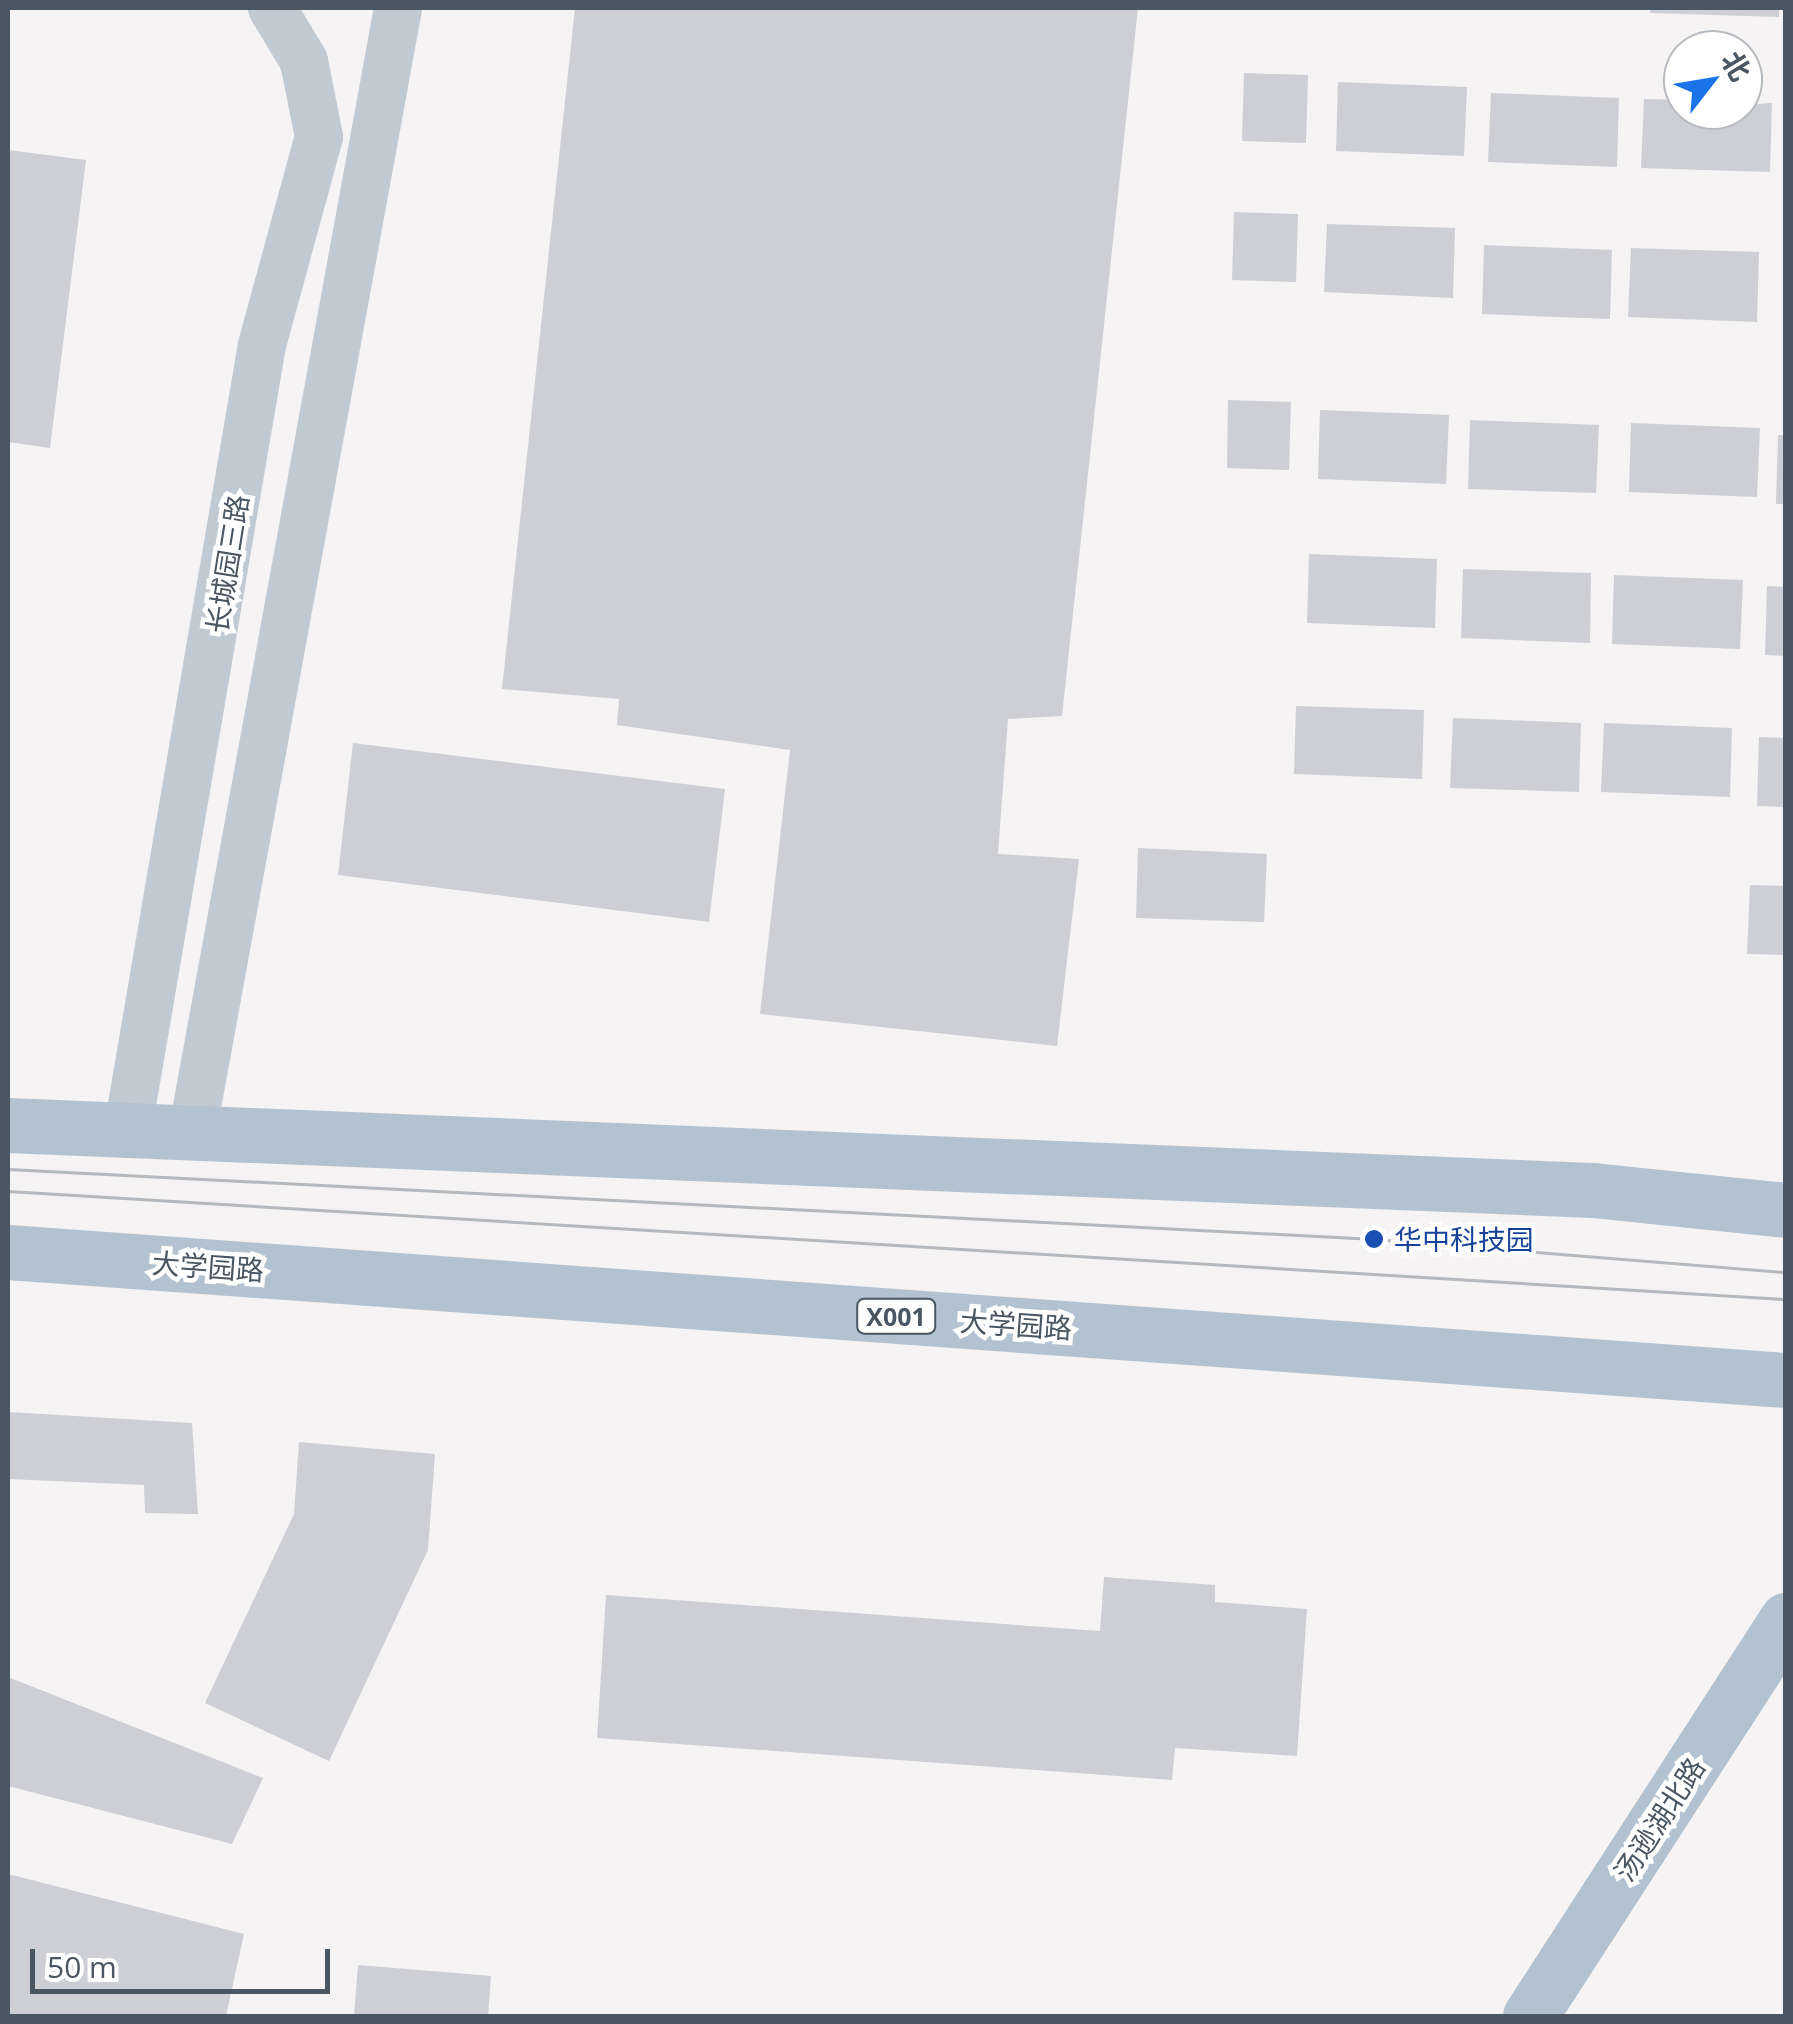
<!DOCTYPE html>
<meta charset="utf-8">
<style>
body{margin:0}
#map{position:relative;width:1793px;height:2024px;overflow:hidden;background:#f5f3f3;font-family:"Open Sans","Noto Sans SC",sans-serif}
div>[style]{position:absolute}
.building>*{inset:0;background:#cdcfd5}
.minor>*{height:48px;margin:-24px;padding:0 24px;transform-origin:24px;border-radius:24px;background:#c1cad2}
.major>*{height:55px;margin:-27.5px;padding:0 27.5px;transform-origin:27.5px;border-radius:27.5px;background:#b3c2d1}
.tram>*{height:2.5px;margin:-1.25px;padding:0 1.25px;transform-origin:1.25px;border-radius:1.25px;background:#b5b8bd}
.dots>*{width:28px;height:28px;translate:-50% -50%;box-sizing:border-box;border:5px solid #fff;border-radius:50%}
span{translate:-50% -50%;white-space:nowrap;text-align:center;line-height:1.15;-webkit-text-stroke:9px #fff;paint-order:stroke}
.shield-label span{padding:2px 8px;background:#fff;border:2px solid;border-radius:8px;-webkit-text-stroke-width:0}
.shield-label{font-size:25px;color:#4a5661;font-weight:700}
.street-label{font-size:28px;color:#4a5661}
.transit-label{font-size:28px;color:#164399}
.left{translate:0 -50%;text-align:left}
.frame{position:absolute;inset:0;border:10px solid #4a5661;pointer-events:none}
.north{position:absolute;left:1663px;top:30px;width:100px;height:100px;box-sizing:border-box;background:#fff;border:2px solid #b7bbc0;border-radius:50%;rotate:59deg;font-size:28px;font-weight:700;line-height:40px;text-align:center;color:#4a5661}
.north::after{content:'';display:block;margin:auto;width:35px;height:45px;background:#1a73e8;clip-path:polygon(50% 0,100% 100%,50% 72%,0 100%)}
.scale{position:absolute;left:30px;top:1949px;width:300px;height:45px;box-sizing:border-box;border:5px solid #4a5661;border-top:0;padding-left:12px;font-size:30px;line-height:35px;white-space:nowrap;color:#4a5661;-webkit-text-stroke:8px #fff;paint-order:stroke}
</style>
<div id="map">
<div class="building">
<div style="clip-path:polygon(575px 8px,1138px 8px,1062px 716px,1008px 719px,998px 854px,1079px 859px,1057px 1046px,760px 1014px,790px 750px,617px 725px,619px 699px,502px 689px)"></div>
<div style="clip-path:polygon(1651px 8px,1779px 8px,1779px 17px,1650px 13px)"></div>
<div style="clip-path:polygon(1244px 73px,1308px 75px,1306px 143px,1242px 141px)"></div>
<div style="clip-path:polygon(1338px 82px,1467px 87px,1464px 156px,1336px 151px)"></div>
<div style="clip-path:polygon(1491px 93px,1619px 98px,1617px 167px,1488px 162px)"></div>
<div style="clip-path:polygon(1644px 99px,1683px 100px,1683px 110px,1772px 103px,1770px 172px,1641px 168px)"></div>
<div style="clip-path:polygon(8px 150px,86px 160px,50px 448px,8px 442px)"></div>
<div style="clip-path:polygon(1234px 212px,1298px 214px,1296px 282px,1232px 280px)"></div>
<div style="clip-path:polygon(1327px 224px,1455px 228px,1453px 298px,1324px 292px)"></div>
<div style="clip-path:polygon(1484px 245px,1612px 250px,1610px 319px,1482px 314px)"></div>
<div style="clip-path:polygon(1631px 248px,1759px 252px,1757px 322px,1628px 317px)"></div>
<div style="clip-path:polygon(1228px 400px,1291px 402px,1289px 470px,1227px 468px)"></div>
<div style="clip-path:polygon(1320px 410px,1449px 415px,1446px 484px,1318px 479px)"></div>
<div style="clip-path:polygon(1470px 420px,1599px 425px,1596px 493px,1468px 489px)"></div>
<div style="clip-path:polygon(1631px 423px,1760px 428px,1757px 497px,1629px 492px)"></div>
<div style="clip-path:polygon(1778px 435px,1786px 435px,1786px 504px,1776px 504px)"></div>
<div style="clip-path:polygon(1309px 554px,1437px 559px,1435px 628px,1307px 623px)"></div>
<div style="clip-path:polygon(1463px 569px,1591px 573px,1590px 643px,1461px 638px)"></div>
<div style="clip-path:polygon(1614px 575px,1743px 580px,1740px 649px,1612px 644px)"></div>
<div style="clip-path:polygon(1767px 586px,1786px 587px,1786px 656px,1765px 655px)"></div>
<div style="clip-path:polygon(1296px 706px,1424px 710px,1422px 779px,1294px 774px)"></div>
<div style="clip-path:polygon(1453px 718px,1581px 723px,1579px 792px,1450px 788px)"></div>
<div style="clip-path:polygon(1604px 723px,1732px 728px,1730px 797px,1601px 792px)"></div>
<div style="clip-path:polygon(1759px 737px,1786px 738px,1786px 807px,1757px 806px)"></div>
<div style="clip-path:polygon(353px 743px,725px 789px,709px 922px,338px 875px)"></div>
<div style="clip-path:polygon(1138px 848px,1267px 854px,1264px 922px,1136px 918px)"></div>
<div style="clip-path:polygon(1750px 885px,1786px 886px,1786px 955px,1747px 954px)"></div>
<div style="clip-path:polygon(8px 1412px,192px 1423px,198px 1514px,145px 1513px,144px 1485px,8px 1479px)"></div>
<div style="clip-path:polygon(299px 1442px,435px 1454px,428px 1550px,329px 1761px,205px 1703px,294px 1514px)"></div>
<div style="clip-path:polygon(1104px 1577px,1215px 1585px,1215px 1602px,1307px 1609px,1297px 1756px,1175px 1748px,1172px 1780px,597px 1738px,606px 1595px,1100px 1631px)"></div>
<div style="clip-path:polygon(8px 1677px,263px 1778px,232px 1844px,8px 1786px)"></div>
<div style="clip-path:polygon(8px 1874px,244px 1934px,226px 2016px,8px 2016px)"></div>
<div style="clip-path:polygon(358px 1965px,491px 1976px,488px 2016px,354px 2016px)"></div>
</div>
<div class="minor">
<div style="left:127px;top:1134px;width:800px;rotate:-80.29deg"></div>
<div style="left:262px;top:345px;width:216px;rotate:-74.7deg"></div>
<div style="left:319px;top:137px;width:77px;rotate:-101.2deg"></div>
<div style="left:304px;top:61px;width:62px;rotate:-121.1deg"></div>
<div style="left:192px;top:1134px;width:1145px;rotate:-79.63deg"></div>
</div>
<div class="major">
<div style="left:8px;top:1125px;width:1586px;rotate:2.35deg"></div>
<div style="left:1593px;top:1190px;width:194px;rotate:5.9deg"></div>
<div style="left:8px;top:1252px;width:1783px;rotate:4.12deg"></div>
<div style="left:1530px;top:2016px;width:472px;rotate:-57.1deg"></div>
</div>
<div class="tram">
<div style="left:8px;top:1169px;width:1368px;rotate:2.93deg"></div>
<div style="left:1374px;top:1239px;width:413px;rotate:4.6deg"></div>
<div style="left:8px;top:1191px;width:1781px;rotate:3.48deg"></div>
</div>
<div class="dots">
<div style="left:1374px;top:1239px;background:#1a4fb4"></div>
</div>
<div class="shield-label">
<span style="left:896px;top:1316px">X001</span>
</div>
<div class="street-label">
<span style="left:227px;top:564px;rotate:-81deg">长城园三路</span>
<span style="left:208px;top:1266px;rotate:4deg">大学园路</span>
<span style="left:1016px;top:1324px;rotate:4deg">大学园路</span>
<span style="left:1659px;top:1819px;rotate:-57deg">汤逊湖北路</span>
</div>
<div class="transit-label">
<span class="left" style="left:1394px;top:1239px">华中科技园</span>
</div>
<div class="frame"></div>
<div class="north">北</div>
<div class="scale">50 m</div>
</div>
